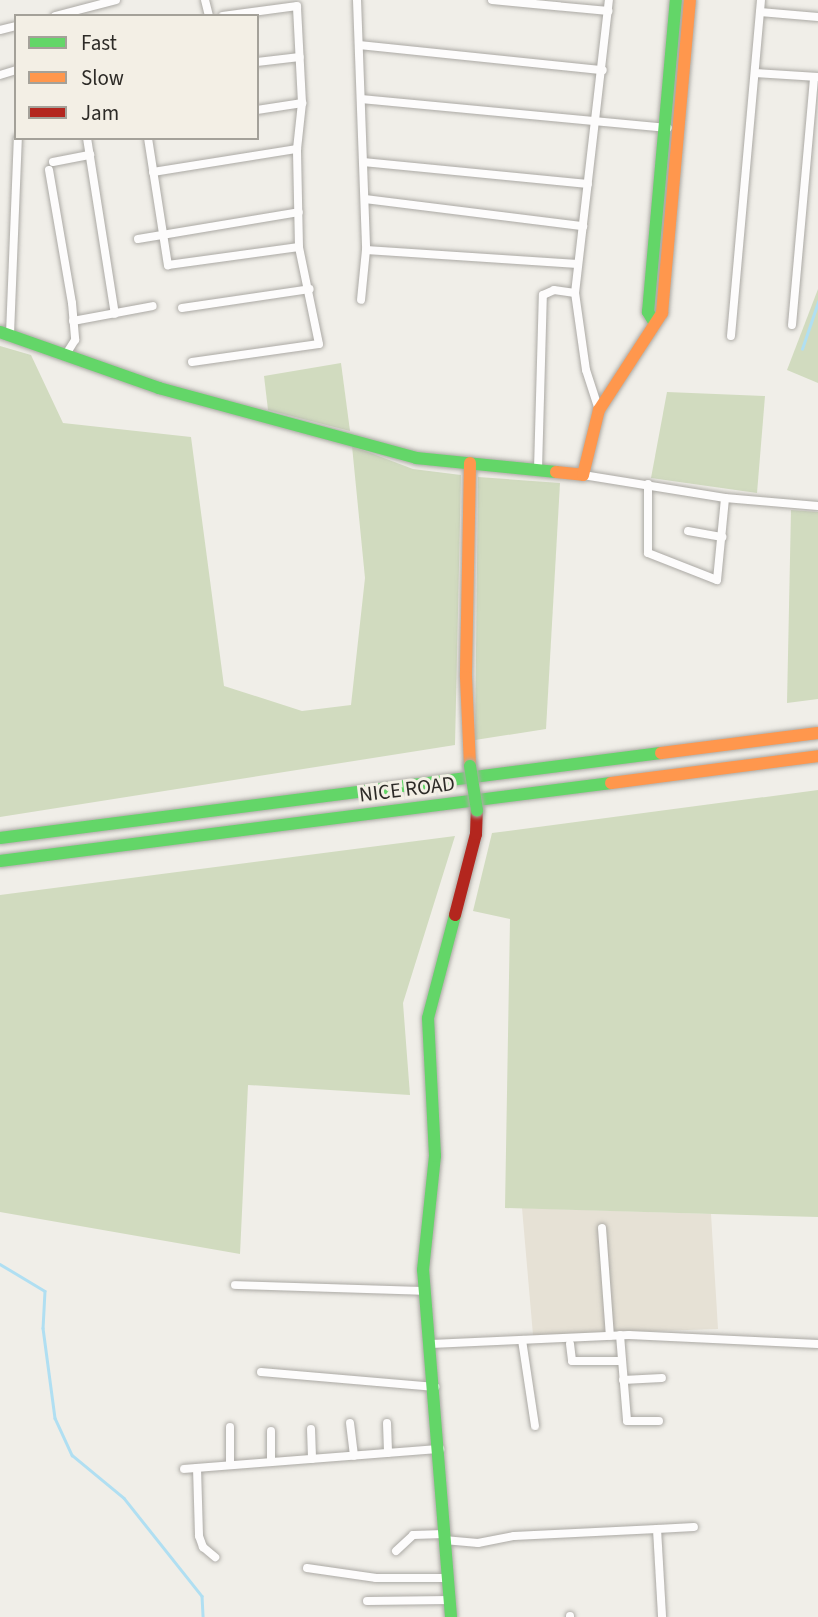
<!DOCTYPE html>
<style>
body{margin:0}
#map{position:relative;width:818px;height:1617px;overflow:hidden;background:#f0eee8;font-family:"Source Sans 3",sans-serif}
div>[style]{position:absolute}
.built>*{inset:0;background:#e6e1d5}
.green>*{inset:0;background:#d1dbbf}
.stream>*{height:2.5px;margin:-1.25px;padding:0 1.25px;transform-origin:1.25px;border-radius:1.25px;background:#b0dff2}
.roads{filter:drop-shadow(0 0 2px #aba9a4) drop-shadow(0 0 2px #aba9a4)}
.street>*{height:8px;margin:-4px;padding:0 4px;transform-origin:4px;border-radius:4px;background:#fdfcfc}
.fast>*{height:12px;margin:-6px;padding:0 6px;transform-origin:6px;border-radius:6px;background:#63d668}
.slow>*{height:12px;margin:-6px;padding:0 6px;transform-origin:6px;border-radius:6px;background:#ff974d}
.jam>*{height:12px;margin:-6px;padding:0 6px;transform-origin:6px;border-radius:6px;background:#b3261e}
.bridges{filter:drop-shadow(0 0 2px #aba9a4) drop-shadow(0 0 2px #aba9a4)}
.fast-bridge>*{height:12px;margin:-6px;padding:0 6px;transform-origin:6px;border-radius:6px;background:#63d668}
span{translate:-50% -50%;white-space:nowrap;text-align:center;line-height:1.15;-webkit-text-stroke:6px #f3efe5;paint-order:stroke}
.street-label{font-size:21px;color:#2d2b27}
.legend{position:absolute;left:14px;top:14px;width:245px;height:126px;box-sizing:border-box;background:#f3efe5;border:2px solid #a4a199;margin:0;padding:9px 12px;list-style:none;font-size:21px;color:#2d2b27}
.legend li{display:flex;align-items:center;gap:14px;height:35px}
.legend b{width:35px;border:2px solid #a4a199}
</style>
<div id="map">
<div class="built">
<div style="clip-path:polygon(522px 1208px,711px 1214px,718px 1329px,533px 1335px)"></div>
</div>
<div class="green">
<div style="clip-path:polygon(818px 289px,818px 383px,787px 370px)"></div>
<div style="clip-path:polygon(0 346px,31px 355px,63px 423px,191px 437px,224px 686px,302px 711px,351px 705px,365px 578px,352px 446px,413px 469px,461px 475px,455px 745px,0 817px)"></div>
<div style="clip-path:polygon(341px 363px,350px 431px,268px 410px,264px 376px)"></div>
<div style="clip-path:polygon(667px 392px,765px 396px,757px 493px,651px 478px)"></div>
<div style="clip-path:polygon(478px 477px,560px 483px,546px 729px,475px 740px)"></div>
<div style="clip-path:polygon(791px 510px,818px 512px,818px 699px,787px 703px)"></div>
<div style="clip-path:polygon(818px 790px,818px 1217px,505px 1208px,510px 919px,473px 911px,492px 833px)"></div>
<div style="clip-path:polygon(455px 836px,403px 1003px,410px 1095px,248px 1085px,240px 1254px,0 1212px,0 895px)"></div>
</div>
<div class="stream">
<div style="left:802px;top:349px;width:50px;rotate:-71.2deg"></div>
<div style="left:0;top:1264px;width:52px;rotate:31deg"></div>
<div style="left:45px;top:1291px;width:37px;rotate:93deg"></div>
<div style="left:43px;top:1328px;width:91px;rotate:82.4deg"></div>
<div style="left:55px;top:1418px;width:41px;rotate:65.3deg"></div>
<div style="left:72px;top:1455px;width:67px;rotate:39.6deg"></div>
<div style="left:124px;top:1498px;width:125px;rotate:51.5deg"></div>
<div style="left:202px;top:1596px;width:21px;rotate:87deg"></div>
</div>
<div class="roads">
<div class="street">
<div style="left:205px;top:0;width:16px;rotate:76deg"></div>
<div style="left:357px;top:0;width:250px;rotate:87.9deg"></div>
<div style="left:366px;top:250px;width:50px;rotate:95.7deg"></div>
<div style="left:492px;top:0;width:117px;rotate:5.4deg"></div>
<div style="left:760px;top:12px;width:58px;rotate:4.9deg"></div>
<div style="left:55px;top:16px;width:63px;rotate:-14.7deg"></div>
<div style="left:0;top:30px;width:16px;rotate:-14deg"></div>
<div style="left:359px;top:45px;width:245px;rotate:5.9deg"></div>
<div style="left:257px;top:62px;width:43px;rotate:-6.6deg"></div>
<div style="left:755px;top:73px;width:63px;rotate:3.6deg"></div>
<div style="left:0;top:75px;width:17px;rotate:-17deg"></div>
<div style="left:361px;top:99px;width:308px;rotate:5.4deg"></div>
<div style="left:257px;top:110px;width:46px;rotate:-8.8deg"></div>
<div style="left:87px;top:138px;width:178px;rotate:81deg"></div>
<div style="left:148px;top:138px;width:129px;rotate:81.1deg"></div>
<div style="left:168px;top:265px;width:132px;rotate:-7.8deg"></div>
<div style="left:53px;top:162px;width:38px;rotate:-11deg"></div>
<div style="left:363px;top:162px;width:226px;rotate:5.6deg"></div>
<div style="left:49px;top:170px;width:135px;rotate:80.2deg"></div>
<div style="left:72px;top:303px;width:37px;rotate:85deg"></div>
<div style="left:75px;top:340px;width:15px;rotate:122deg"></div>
<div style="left:153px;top:172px;width:146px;rotate:-9.1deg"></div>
<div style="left:365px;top:199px;width:220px;rotate:7.1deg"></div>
<div style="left:138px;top:239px;width:163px;rotate:-9.5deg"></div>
<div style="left:366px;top:250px;width:212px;rotate:3.8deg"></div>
<div style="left:182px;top:308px;width:129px;rotate:-8.4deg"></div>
<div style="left:73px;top:321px;width:81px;rotate:-10.6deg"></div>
<div style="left:792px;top:325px;width:249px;rotate:-84.9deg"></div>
<div style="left:10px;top:334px;width:196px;rotate:-87.7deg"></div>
<div style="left:731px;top:336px;width:337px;rotate:-84.9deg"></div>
<div style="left:192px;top:362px;width:128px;rotate:-8.1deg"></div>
<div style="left:319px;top:344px;width:99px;rotate:-101.7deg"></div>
<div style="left:299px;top:247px;width:98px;rotate:-91.2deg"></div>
<div style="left:297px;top:149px;width:46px;rotate:-83.8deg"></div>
<div style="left:302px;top:103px;width:97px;rotate:-93deg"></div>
<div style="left:297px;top:6px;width:75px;rotate:172.3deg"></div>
<div style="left:599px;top:410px;width:42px;rotate:-108deg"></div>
<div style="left:586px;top:370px;width:78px;rotate:-98.1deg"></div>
<div style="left:575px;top:293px;width:295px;rotate:-83.4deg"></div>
<div style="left:538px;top:469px;width:174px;rotate:-88.4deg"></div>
<div style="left:543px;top:295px;width:12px;rotate:-24deg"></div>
<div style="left:554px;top:290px;width:21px;rotate:8deg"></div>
<div style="left:583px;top:475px;width:144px;rotate:9.2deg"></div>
<div style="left:725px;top:498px;width:93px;rotate:4.9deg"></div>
<div style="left:648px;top:484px;width:69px;rotate:90deg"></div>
<div style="left:648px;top:553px;width:74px;rotate:21.4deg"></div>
<div style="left:717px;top:580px;width:82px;rotate:-84.4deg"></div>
<div style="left:688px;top:531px;width:35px;rotate:10deg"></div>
<div style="left:602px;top:1228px;width:108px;rotate:85.8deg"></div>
<div style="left:235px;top:1285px;width:191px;rotate:1.8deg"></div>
<div style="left:620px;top:1335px;width:86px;rotate:85.3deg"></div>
<div style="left:627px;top:1421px;width:32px"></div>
<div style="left:522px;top:1340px;width:87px;rotate:81.4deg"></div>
<div style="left:431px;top:1344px;width:198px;rotate:-2.6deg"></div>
<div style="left:629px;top:1335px;width:189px;rotate:2.7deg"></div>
<div style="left:570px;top:1344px;width:17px;rotate:83deg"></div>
<div style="left:572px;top:1361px;width:50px"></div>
<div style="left:261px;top:1372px;width:175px;rotate:4.9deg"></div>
<div style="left:623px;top:1380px;width:39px;rotate:-3deg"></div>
<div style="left:350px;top:1423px;width:33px;rotate:83deg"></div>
<div style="left:387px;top:1423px;width:30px;rotate:88deg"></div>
<div style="left:311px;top:1429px;width:30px;rotate:88deg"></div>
<div style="left:271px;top:1431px;width:31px;rotate:90deg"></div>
<div style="left:230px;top:1465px;width:38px;rotate:-90deg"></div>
<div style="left:197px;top:1468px;width:68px;rotate:88.3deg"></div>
<div style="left:199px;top:1536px;width:12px;rotate:70deg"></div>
<div style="left:203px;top:1547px;width:16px;rotate:40deg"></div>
<div style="left:184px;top:1469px;width:257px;rotate:-4.5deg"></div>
<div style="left:657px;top:1529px;width:37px;rotate:-3deg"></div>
<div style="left:444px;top:1540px;width:34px;rotate:5deg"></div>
<div style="left:478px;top:1543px;width:37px;rotate:-11deg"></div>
<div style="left:514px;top:1536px;width:143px;rotate:-2.8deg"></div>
<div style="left:657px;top:1529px;width:88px;rotate:86.7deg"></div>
<div style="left:396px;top:1551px;width:23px;rotate:-43deg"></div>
<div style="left:413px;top:1535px;width:31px;rotate:-2deg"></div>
<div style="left:307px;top:1568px;width:70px;rotate:8.2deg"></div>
<div style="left:376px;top:1578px;width:71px"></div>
<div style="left:367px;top:1601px;width:83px;rotate:-0.7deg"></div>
<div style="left:570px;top:1617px;width:1px;rotate:-90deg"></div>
</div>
<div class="fast">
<div style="left:654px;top:322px;width:12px;rotate:-121deg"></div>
<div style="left:648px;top:312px;width:313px;rotate:-84.9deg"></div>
<div style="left:0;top:332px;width:169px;rotate:19.4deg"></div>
<div style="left:159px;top:388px;width:266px;rotate:15.2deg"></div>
<div style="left:416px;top:458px;width:141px;rotate:5.7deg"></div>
<div style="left:0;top:838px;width:666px;rotate:-7.33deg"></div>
<div style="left:0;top:861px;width:616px;rotate:-7.28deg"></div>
<div style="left:451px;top:1617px;width:348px;rotate:-94.6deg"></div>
<div style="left:423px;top:1270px;width:115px;rotate:-84deg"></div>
<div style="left:435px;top:1156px;width:138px;rotate:-92.9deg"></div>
<div style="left:428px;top:1018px;width:106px;rotate:-75.3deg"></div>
</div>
<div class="slow">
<div style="left:470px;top:463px;width:214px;rotate:91.1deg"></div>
<div style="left:466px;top:677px;width:89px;rotate:87.4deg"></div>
<div style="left:556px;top:472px;width:27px;rotate:6deg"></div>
<div style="left:583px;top:475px;width:67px;rotate:-76.2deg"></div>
<div style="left:599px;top:410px;width:116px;rotate:-57deg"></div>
<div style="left:662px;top:313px;width:314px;rotate:-84.9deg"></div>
<div style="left:661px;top:753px;width:158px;rotate:-7.3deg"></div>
<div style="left:611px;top:783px;width:209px;rotate:-7.4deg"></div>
</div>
<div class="jam">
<div style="left:455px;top:915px;width:84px;rotate:-75.5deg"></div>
<div style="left:476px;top:834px;width:24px;rotate:-88deg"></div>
</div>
</div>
<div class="bridges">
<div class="fast-bridge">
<div style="left:470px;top:766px;width:45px;rotate:81deg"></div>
</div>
</div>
<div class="street-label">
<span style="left:407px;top:789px;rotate:-7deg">NICE ROAD</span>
</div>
<ul class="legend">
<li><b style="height:9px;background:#63d668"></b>Fast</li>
<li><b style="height:9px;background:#ff974d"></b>Slow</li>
<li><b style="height:9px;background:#b3261e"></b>Jam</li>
</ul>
</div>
